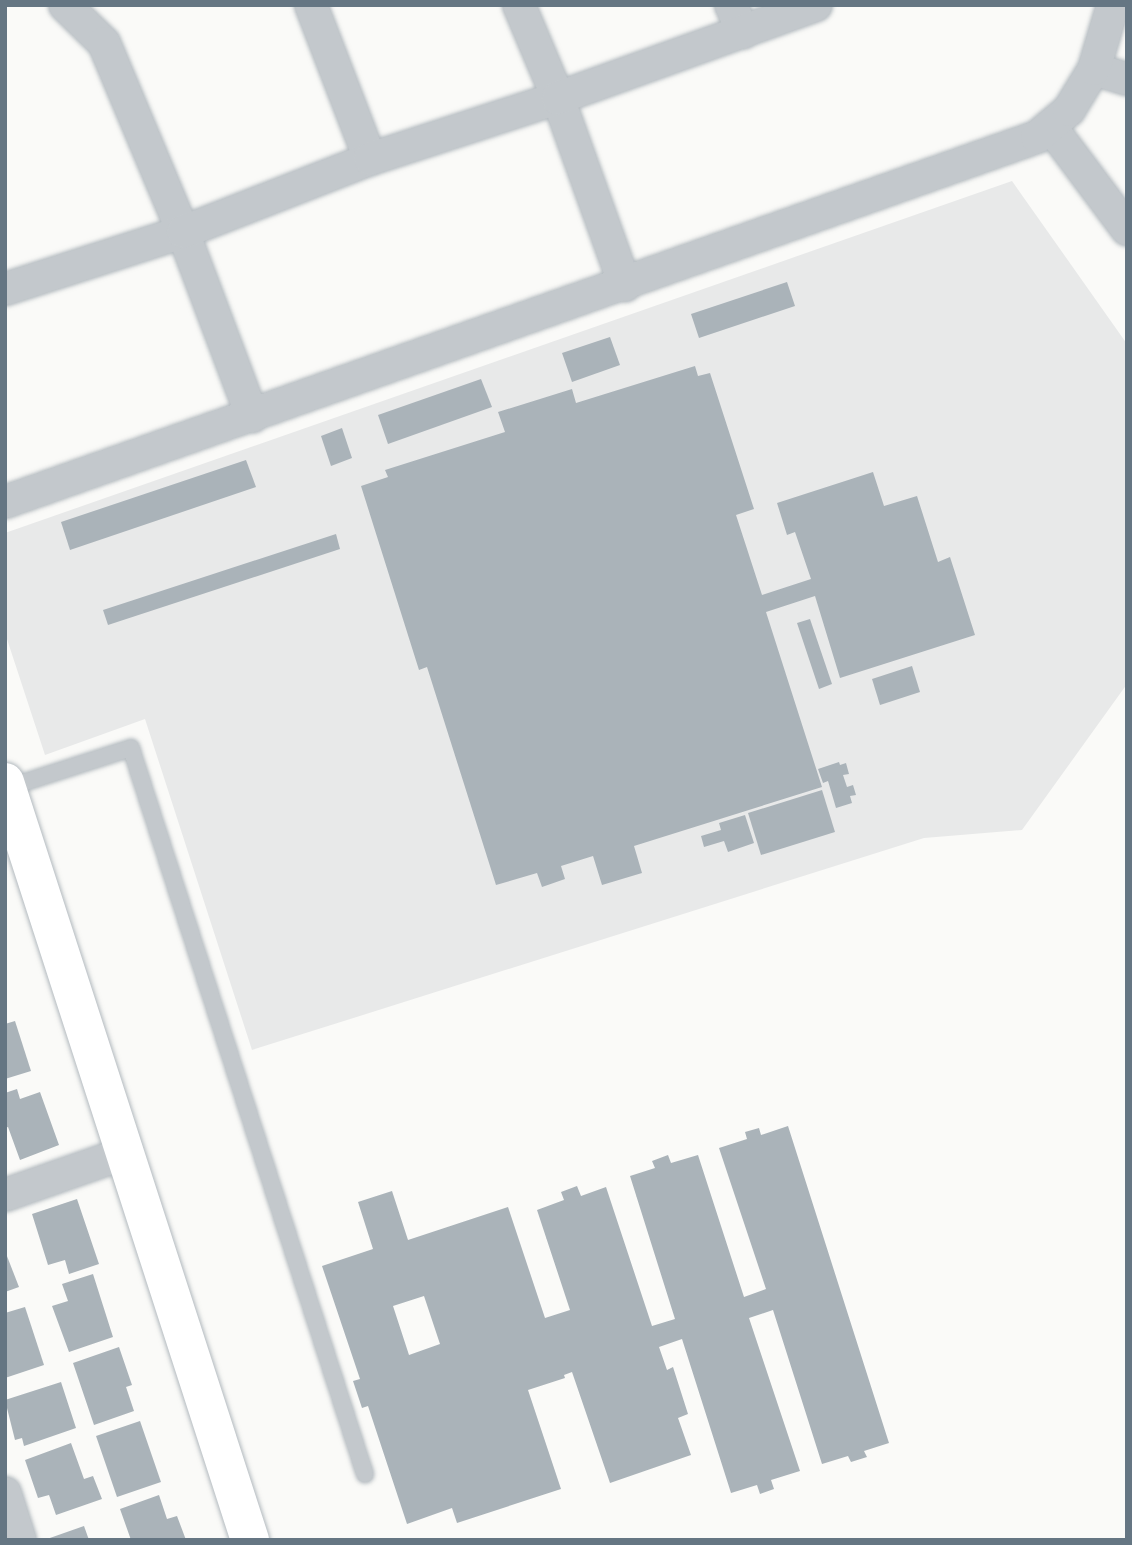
<!DOCTYPE html>
<style>
body{margin:0}
#map{position:relative;width:1132px;height:1545px;overflow:hidden;background:#fafaf8;font-family:"Public Sans",sans-serif}
div>[style]{position:absolute}
.built>*{inset:0;background:#e8e9e9}
.building>*{inset:0;background:#aab3b9}
.roads{filter:drop-shadow(0 0 2px #b3babf) drop-shadow(0 0 2px #b3babf)}
.lane>*{height:16px;margin:-8px;padding:0 8px;transform-origin:8px;border-radius:8px;background:#c3c8cc}
.street>*{height:32px;margin:-16px;padding:0 16px;transform-origin:16px;border-radius:16px;background:#c3c8cc}
.secondary>*{height:38px;margin:-19px;padding:0 19px;transform-origin:19px;border-radius:19px;background:#fff}
span{translate:-50% -50%;white-space:nowrap;text-align:center;line-height:1.15;-webkit-text-stroke:7px #fff;paint-order:stroke}
.frame{position:absolute;inset:0;border:7px solid #657683;pointer-events:none}
</style>
<div id="map">
<div class="built">
<div style="clip-path:polygon(1012px 181px,1127px 344px,1127px 684px,1022px 830px,924px 838px,252px 1050px,145px 719px,45px 755px,5px 633px,5px 533px)"></div>
</div>
<div class="building">
<div style="clip-path:polygon(787px 282px,795px 306px,699px 338px,691px 314px)"></div>
<div style="clip-path:polygon(610px 337px,620px 365px,572px 382px,562px 353px)"></div>
<div style="clip-path:polygon(695px 366px,698px 376px,710px 373px,754px 509px,736px 515px,762px 595px,811px 579px,795px 532px,787px 535px,777px 503px,873px 472px,884px 506px,917px 496px,938px 562px,950px 557px,975px 635px,840px 678px,815px 596px,766px 612px,822px 787px,634px 846px,642px 873px,602px 885px,593px 856px,561px 866px,565px 879px,542px 887px,537px 873px,496px 885px,427px 667px,419px 670px,361px 486px,388px 477px,385px 470px,505px 432px,498px 412px,572px 389px,576px 403px)"></div>
<div style="clip-path:polygon(481px 379px,492px 407px,388px 444px,378px 415px)"></div>
<div style="clip-path:polygon(342px 428px,352px 458px,331px 466px,321px 436px)"></div>
<div style="clip-path:polygon(246px 460px,256px 487px,70px 550px,61px 522px)"></div>
<div style="clip-path:polygon(336px 534px,340px 549px,108px 625px,103px 610px)"></div>
<div style="clip-path:polygon(810px 619px,832px 684px,819px 689px,797px 623px)"></div>
<div style="clip-path:polygon(912px 666px,920px 692px,880px 705px,872px 679px)"></div>
<div style="clip-path:polygon(839px 762px,840px 765px,846px 763px,849px 774px,843px 775px,847px 787px,853px 785px,856px 795px,850px 796px,852px 803px,836px 808px,828px 781px,823px 783px,818px 769px)"></div>
<div style="clip-path:polygon(822px 790px,835px 832px,761px 855px,748px 813px)"></div>
<div style="clip-path:polygon(745px 815px,754px 843px,728px 852px,724px 841px,704px 847px,701px 836px,721px 830px,719px 823px)"></div>
<div style="clip-path:polygon(15px 1021px,31px 1071px,5px 1079px,5px 1024px)"></div>
<div style="clip-path:polygon(17px 1089px,20px 1099px,40px 1092px,59px 1145px,20px 1160px,8px 1127px,5px 1128px,5px 1093px)"></div>
<div style="clip-path:polygon(evenodd,788px 1126px,889px 1443px,864px 1451px,867px 1457px,851px 1462px,848px 1456px,822px 1464px,773px 1310px,749px 1318px,800px 1471px,771px 1480px,774px 1489px,760px 1494px,757px 1485px,731px 1493px,682px 1339px,659px 1347px,667px 1370px,673px 1367px,688px 1414px,678px 1418px,691px 1455px,610px 1483px,572px 1372px,564px 1375px,565px 1378px,528px 1390px,561px 1489px,457px 1523px,452px 1508px,407px 1524px,368px 1406px,362px 1408px,353px 1381px,360px 1379px,322px 1266px,373px 1249px,358px 1202px,392px 1191px,408px 1240px,508px 1207px,545px 1318px,570px 1310px,537px 1210px,564px 1200px,561px 1192px,577px 1186px,581px 1196px,606px 1187px,652px 1326px,675px 1319px,630px 1176px,655px 1168px,652px 1161px,668px 1155px,671px 1163px,698px 1155px,744px 1297px,766px 1289px,719px 1148px,747px 1139px,745px 1132px,759px 1128px,761px 1135px,788px 1126px,424px 1296px,440px 1344px,409px 1355px,393px 1306px,424px 1296px)"></div>
<div style="clip-path:polygon(77px 1199px,99px 1264px,69px 1274px,65px 1260px,48px 1265px,32px 1214px)"></div>
<div style="clip-path:polygon(5px 1251px,19px 1287px,5px 1292px)"></div>
<div style="clip-path:polygon(93px 1274px,113px 1337px,69px 1352px,52px 1306px,68px 1301px,62px 1284px)"></div>
<div style="clip-path:polygon(25px 1307px,44px 1365px,5px 1378px,5px 1313px)"></div>
<div style="clip-path:polygon(119px 1347px,132px 1385px,126px 1387px,134px 1411px,94px 1425px,73px 1363px)"></div>
<div style="clip-path:polygon(61px 1382px,76px 1428px,24px 1446px,22px 1438px,15px 1440px,5px 1400px)"></div>
<div style="clip-path:polygon(140px 1421px,161px 1482px,117px 1497px,96px 1436px)"></div>
<div style="clip-path:polygon(71px 1443px,84px 1479px,93px 1476px,102px 1499px,56px 1515px,49px 1495px,38px 1498px,25px 1460px)"></div>
<div style="clip-path:polygon(159px 1495px,167px 1519px,177px 1516px,186px 1540px,131px 1540px,120px 1509px)"></div>
<div style="clip-path:polygon(84px 1526px,89px 1540px,47px 1540px,47px 1539px)"></div>
</div>
<div class="roads">
<div class="lane">
<div style="left:7px;top:788px;width:130px;rotate:-17.9deg"></div>
<div style="left:131px;top:748px;width:763px;rotate:72.14deg"></div>
</div>
<div class="street">
<div style="left:65px;top:5px;width:54px;rotate:44.3deg"></div>
<div style="left:104px;top:43px;width:205px;rotate:67.3deg"></div>
<div style="left:183px;top:232px;width:197px;rotate:69.4deg"></div>
<div style="left:311px;top:5px;width:165px;rotate:69deg"></div>
<div style="left:519px;top:5px;width:101px;rotate:67.2deg"></div>
<div style="left:558px;top:98px;width:199px;rotate:70.3deg"></div>
<div style="left:731px;top:5px;width:30px;rotate:66deg"></div>
<div style="left:1094px;top:69px;width:34px;rotate:17deg"></div>
<div style="left:1050px;top:126px;width:129px;rotate:53.2deg"></div>
<div style="left:5px;top:289px;width:187px;rotate:-17.8deg"></div>
<div style="left:183px;top:232px;width:201px;rotate:-21.3deg"></div>
<div style="left:370px;top:159px;width:198px;rotate:-18deg"></div>
<div style="left:558px;top:98px;width:274px;rotate:-19.8deg"></div>
<div style="left:5px;top:502px;width:1095px;rotate:-19.48deg"></div>
<div style="left:1037px;top:137px;width:42px;rotate:-40.2deg"></div>
<div style="left:1069px;top:110px;width:48px;rotate:-58.6deg"></div>
<div style="left:1094px;top:69px;width:67px;rotate:-73.5deg"></div>
<div style="left:5px;top:1195px;width:127px;rotate:-19.3deg"></div>
<div style="left:5px;top:1493px;width:49px;rotate:72.3deg"></div>
</div>
<div class="secondary">
<div style="left:5px;top:782px;width:797px;rotate:72.09deg"></div>
</div>
</div>
<div class="frame"></div>
</div>
